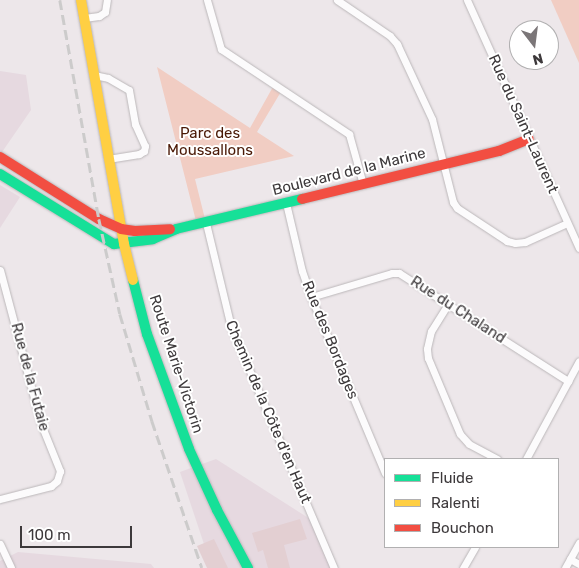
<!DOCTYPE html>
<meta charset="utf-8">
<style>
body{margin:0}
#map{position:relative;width:579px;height:568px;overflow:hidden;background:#ede7ea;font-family:Rubik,sans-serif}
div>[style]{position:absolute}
.built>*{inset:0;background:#e6d9e0}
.green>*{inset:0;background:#f1cdc3}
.building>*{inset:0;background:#e3cfd2}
.roads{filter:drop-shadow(0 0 1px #bbb7b9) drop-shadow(0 0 1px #bbb7b9)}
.street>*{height:7px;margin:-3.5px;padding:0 3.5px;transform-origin:3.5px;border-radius:3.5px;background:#fcfbfc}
.fast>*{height:10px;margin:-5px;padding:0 5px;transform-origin:5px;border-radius:5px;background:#16e098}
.slow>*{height:10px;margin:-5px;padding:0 5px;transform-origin:5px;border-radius:5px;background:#ffcf43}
.jam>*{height:10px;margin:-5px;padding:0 5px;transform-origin:5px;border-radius:5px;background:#f24e42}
.rail>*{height:2.5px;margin-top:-1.25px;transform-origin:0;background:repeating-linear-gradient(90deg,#cccbcb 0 10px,transparent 0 15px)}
span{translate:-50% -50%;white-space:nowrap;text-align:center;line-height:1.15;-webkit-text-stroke:4px #fff;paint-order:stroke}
.street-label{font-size:15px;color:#3d393b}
.park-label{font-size:15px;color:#4a1906}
.legend{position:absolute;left:384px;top:458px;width:175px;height:90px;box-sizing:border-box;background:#fff;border:1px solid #b1b0b1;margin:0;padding:6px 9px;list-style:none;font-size:15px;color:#3d393b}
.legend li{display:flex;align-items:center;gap:10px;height:25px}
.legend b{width:25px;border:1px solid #b1b0b1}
.north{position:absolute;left:509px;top:20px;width:50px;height:50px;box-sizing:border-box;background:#fff;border:1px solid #b1b0b1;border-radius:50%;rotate:165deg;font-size:14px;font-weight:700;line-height:20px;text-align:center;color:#3d393b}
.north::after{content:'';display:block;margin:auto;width:18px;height:22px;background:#7b7678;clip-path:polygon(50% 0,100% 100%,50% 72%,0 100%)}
.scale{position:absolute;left:20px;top:526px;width:112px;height:22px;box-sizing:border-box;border:2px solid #3d393b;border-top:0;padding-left:6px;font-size:15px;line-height:18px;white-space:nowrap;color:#3d393b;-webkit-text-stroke:4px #fff;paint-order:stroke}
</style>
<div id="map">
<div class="built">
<div style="clip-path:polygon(0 71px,26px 75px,31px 110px,0 155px)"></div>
<div style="clip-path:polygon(0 185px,20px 197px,0 228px)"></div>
<div style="clip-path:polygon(216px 459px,310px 519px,331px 568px,212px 568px,180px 472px)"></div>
<div style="clip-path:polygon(18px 552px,151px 564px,154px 568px,0 568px,0 561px)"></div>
</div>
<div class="green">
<div style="clip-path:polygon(551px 0,579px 0,579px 63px)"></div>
<div style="clip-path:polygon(157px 67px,250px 128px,274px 85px,282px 90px,257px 132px,294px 156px,195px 179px,206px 223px,197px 225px)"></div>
</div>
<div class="building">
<div style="clip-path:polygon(300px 519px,307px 539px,284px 545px,290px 568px,268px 568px,263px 550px,258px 552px,252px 533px)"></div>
<div style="clip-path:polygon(214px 539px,228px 568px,207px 568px,197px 546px)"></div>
</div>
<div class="roads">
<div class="street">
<div style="left:207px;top:0;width:51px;rotate:74.1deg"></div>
<div style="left:221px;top:49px;width:154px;rotate:33.6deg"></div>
<div style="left:349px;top:134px;width:52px;rotate:74.4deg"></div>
<div style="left:337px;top:0;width:64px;rotate:34.2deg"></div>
<div style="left:390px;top:36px;width:11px;rotate:49deg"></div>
<div style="left:397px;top:44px;width:83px;rotate:65deg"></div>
<div style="left:432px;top:119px;width:86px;rotate:75.8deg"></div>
<div style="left:453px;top:202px;width:7px;rotate:56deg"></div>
<div style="left:457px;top:208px;width:60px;rotate:33.4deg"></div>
<div style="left:507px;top:241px;width:8px;rotate:14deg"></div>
<div style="left:515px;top:243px;width:10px;rotate:-6deg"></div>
<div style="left:525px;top:242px;width:46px;rotate:-24.3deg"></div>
<div style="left:467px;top:0;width:272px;rotate:65.7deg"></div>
<div style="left:84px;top:18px;width:15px;rotate:-8deg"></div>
<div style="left:99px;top:16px;width:7px;rotate:-34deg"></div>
<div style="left:105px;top:12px;width:12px;rotate:-81deg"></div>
<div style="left:94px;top:75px;width:14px;rotate:12deg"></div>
<div style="left:108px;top:78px;width:24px;rotate:30deg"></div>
<div style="left:129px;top:90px;width:35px;rotate:80deg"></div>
<div style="left:135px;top:124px;width:24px;rotate:66deg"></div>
<div style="left:145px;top:146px;width:5px;rotate:101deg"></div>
<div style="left:144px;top:151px;width:6px;rotate:149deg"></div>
<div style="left:139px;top:154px;width:30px;rotate:171deg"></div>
<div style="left:286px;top:203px;width:70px;rotate:76.8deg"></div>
<div style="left:302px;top:271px;width:28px;rotate:71deg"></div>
<div style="left:311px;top:297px;width:191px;rotate:67.2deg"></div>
<div style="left:206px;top:223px;width:107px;rotate:76.5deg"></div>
<div style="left:231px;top:327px;width:262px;rotate:66.9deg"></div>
<div style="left:0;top:270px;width:159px;rotate:75.1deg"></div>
<div style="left:41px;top:424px;width:51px;rotate:68deg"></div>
<div style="left:60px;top:471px;width:10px;rotate:107deg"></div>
<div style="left:57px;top:481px;width:8px;rotate:140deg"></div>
<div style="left:51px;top:486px;width:53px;rotate:165.7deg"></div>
<div style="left:311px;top:297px;width:84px;rotate:-16.5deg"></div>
<div style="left:392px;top:273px;width:7px"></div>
<div style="left:399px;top:273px;width:201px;rotate:32.6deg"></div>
<div style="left:448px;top:304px;width:32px;rotate:122deg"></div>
<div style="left:431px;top:331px;width:18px;rotate:103deg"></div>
<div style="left:427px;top:349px;width:9px;rotate:84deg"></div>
<div style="left:428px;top:358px;width:82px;rotate:67.2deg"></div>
<div style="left:460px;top:434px;width:13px;rotate:48deg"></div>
<div style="left:469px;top:444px;width:32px;rotate:28deg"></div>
<div style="left:526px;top:459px;width:111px;rotate:-61.6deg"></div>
<div style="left:0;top:544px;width:26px;rotate:65deg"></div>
<div style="left:570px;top:559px;width:10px;rotate:29deg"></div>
<div style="left:463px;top:568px;width:24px;rotate:-60deg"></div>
<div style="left:565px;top:568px;width:29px;rotate:-61deg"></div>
</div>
<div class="fast">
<div style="left:0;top:174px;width:134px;rotate:31.6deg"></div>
<div style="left:114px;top:244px;width:39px;rotate:-7deg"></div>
<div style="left:153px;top:239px;width:25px;rotate:-23deg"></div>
<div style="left:176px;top:229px;width:130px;rotate:-13.4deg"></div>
<div style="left:133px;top:280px;width:56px;rotate:75.5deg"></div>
<div style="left:147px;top:334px;width:122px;rotate:69.9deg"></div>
<div style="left:189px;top:449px;width:67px;rotate:65.3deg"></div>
<div style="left:217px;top:510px;width:66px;rotate:61.9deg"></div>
</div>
<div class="slow">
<div style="left:81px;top:0;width:248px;rotate:80deg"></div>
<div style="left:124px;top:244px;width:37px;rotate:76deg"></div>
</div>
<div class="jam">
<div style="left:0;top:157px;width:117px;rotate:32.1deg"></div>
<div style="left:99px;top:219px;width:24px;rotate:24deg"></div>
<div style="left:121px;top:229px;width:14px;rotate:8deg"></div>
<div style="left:135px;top:231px;width:35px;rotate:-3deg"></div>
<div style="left:302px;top:199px;width:203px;rotate:-13.7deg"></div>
<div style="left:499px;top:151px;width:32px;rotate:-22deg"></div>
</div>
</div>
<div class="rail">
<div style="left:60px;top:0;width:222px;rotate:79.9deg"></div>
<div style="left:99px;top:219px;width:97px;rotate:77.5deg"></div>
<div style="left:120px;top:314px;width:112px;rotate:73.3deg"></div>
<div style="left:152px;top:421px;width:155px;rotate:71.2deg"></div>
</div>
<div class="street-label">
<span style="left:523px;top:124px;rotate:66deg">Rue du Saint-Laurent</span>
<span style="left:349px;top:172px;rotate:-14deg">Boulevard de la Marine</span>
<span style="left:458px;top:310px;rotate:33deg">Rue du Chaland</span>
<span style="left:330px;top:340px;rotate:68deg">Rue des Bordages</span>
<span style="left:176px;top:364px;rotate:72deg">Route Marie-Victorin</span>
<span style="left:30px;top:377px;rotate:75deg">Rue de la Futaie</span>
<span style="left:268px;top:412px;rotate:67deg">Chemin de la Côte d'en Haut</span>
</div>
<div class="park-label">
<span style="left:210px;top:142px">Parc des<br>Moussallons</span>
</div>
<ul class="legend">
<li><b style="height:6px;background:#16e098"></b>Fluide</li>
<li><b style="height:6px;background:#ffcf43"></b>Ralenti</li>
<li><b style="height:6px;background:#f24e42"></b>Bouchon</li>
</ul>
<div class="north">N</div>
<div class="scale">100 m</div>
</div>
